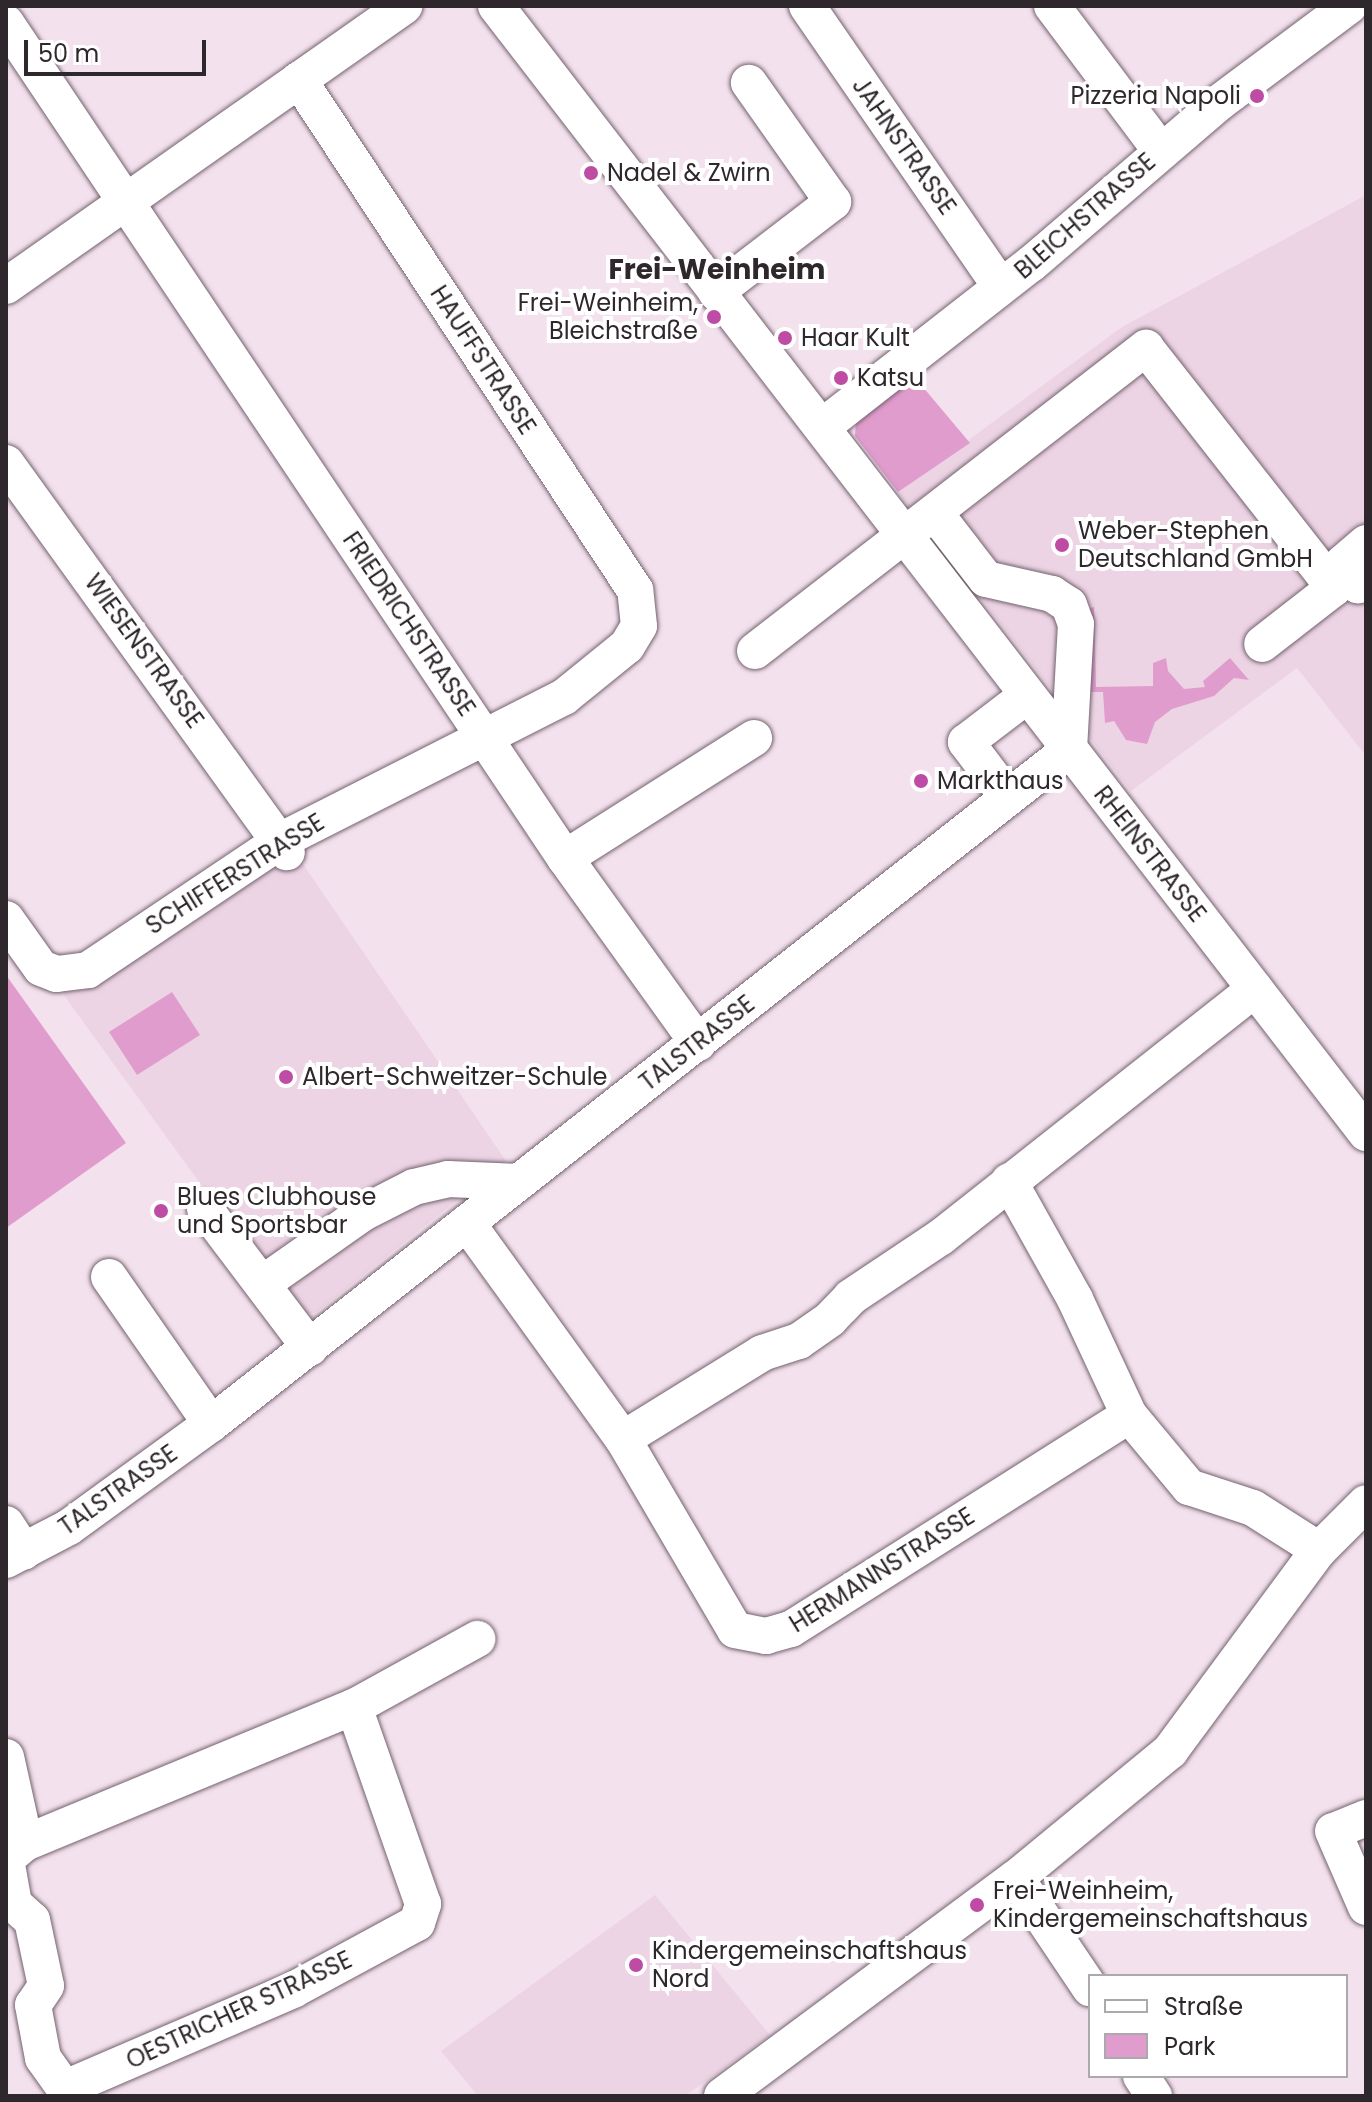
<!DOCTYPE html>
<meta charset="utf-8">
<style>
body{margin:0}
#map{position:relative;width:1372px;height:2102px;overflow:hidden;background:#f4e1ee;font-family:Poppins,sans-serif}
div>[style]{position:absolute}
.built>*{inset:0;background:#edd4e5}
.green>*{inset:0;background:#e19cce}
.roads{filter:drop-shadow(0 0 2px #73636e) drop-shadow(0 0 2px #73636e)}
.minor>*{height:36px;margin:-18px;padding:0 18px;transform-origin:18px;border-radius:18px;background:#fff}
.dots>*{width:22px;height:22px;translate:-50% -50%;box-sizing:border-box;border:4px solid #fff;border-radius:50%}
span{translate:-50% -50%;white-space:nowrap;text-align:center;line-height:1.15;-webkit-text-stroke:8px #fff;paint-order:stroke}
.poi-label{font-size:24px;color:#2e272c}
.right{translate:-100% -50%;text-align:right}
.left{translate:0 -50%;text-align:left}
.street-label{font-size:24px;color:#2e272c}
.quarter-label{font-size:28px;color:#2e272c;font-weight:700}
.frame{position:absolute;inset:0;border:8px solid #2e272c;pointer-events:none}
.legend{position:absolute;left:1088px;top:1974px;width:260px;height:104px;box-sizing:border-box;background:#fff;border:2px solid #aba9ab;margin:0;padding:10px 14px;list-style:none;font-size:24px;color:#2e272c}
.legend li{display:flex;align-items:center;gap:16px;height:40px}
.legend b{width:40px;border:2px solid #aba9ab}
.scale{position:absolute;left:24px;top:40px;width:182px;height:36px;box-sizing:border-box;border:4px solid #2e272c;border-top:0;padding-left:10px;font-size:24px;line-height:28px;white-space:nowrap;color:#2e272c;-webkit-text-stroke:6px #fff;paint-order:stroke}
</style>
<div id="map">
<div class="built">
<div style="clip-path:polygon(1366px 195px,1366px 756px,1297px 668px,1131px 791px,898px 492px,1122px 327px)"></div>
<div style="clip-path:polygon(292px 848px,506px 1161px,317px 1312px,296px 1316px,63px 994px)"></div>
<div style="clip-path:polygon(655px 1895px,770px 2035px,685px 2096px,478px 2096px,441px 2051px)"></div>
</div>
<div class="green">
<div style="clip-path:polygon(912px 374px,970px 443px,898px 492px,855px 436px,856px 418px)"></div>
<div style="clip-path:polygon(1094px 607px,1096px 687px,1153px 686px,1153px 663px,1166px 658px,1168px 671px,1184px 689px,1205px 687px,1203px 681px,1230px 658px,1249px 680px,1234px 678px,1214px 696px,1172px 709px,1155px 722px,1147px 744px,1126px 740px,1114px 721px,1105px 723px,1103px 692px,1085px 692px,1085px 609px)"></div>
<div style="clip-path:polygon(6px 975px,126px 1143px,6px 1228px)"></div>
<div style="clip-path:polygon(172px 992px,200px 1035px,137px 1075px,109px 1032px)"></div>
</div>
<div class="roads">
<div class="minor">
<div style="left:496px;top:6px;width:1424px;rotate:52.33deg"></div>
<div style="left:807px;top:6px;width:341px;rotate:55.4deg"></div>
<div style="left:1052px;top:6px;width:181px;rotate:53.1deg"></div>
<div style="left:6px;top:23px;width:1005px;rotate:56.2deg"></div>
<div style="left:565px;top:858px;width:228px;rotate:54.3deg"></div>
<div style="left:6px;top:286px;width:487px;rotate:-35.1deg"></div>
<div style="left:716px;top:292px;width:148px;rotate:-37.6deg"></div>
<div style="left:833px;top:202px;width:146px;rotate:-125.2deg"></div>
<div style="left:822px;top:427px;width:265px;rotate:-38deg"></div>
<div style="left:1031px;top:264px;width:249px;rotate:-40.6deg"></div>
<div style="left:1220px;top:102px;width:161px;rotate:-36.7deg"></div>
<div style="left:6px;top:463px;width:480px;rotate:54.2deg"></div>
<div style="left:935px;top:513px;width:83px;rotate:52.3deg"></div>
<div style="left:986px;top:579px;width:68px;rotate:12.8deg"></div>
<div style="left:1052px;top:594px;width:20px;rotate:33deg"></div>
<div style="left:1069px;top:605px;width:20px;rotate:70deg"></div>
<div style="left:1076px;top:624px;width:126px;rotate:93.2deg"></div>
<div style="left:1366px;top:543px;width:30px;rotate:139deg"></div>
<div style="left:1343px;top:563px;width:27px;rotate:56deg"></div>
<div style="left:1358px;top:585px;width:9px;rotate:-21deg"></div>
<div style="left:755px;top:651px;width:495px;rotate:-37.8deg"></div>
<div style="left:1146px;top:348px;width:305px;rotate:51.9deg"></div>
<div style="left:1334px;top:588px;width:91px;rotate:142.1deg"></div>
<div style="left:1007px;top:796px;width:68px;rotate:-127.2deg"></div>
<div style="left:966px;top:742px;width:74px;rotate:-37.3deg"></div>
<div style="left:565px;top:858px;width:224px;rotate:-32.4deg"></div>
<div style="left:6px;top:919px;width:60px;rotate:54.5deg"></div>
<div style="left:41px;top:968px;width:17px;rotate:21deg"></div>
<div style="left:57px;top:974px;width:31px;rotate:-7deg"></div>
<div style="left:88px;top:970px;width:234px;rotate:-33.8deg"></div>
<div style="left:282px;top:840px;width:316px;rotate:-26.9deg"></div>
<div style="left:564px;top:697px;width:81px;rotate:-39deg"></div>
<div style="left:627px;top:646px;width:23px;rotate:-59deg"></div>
<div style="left:639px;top:626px;width:36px;rotate:-96deg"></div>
<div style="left:635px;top:590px;width:611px;rotate:-123.38deg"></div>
<div style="left:205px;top:1209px;width:174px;rotate:52.9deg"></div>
<div style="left:467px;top:1223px;width:266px;rotate:54.2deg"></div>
<div style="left:623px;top:1439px;width:221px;rotate:59.6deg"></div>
<div style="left:735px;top:1630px;width:32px;rotate:11deg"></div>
<div style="left:766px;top:1636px;width:26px;rotate:-16deg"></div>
<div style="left:791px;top:1629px;width:400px;rotate:-32.3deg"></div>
<div style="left:1129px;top:1415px;width:128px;rotate:-115deg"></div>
<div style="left:1075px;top:1299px;width:135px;rotate:-119.2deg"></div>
<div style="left:109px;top:1277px;width:179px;rotate:55.2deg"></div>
<div style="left:262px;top:1284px;width:123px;rotate:-35.1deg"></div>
<div style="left:363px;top:1213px;width:57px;rotate:-27deg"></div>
<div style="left:414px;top:1187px;width:35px;rotate:-13deg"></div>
<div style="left:448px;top:1179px;width:71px;rotate:2.4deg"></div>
<div style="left:1129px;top:1415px;width:94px;rotate:50.2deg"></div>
<div style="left:1189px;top:1487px;width:67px;rotate:18.2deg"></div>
<div style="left:1253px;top:1508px;width:78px;rotate:32.5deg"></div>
<div style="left:623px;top:1439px;width:163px;rotate:-31.7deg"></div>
<div style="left:762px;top:1353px;width:39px;rotate:-18deg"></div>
<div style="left:799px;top:1341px;width:38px;rotate:-35deg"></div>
<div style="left:830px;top:1319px;width:30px;rotate:-46deg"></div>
<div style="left:851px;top:1297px;width:108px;rotate:-33.7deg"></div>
<div style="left:941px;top:1237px;width:400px;rotate:-38.3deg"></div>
<div style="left:6px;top:1524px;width:33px;rotate:57deg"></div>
<div style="left:6px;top:1560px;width:71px;rotate:-27.6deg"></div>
<div style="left:69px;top:1527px;width:175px;rotate:-36deg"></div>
<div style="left:211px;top:1424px;width:1091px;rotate:-38.15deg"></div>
<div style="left:6px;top:1757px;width:88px;rotate:77.5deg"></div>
<div style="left:25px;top:1843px;width:25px;rotate:140deg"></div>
<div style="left:6px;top:1859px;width:46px;rotate:79.9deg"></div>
<div style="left:14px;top:1904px;width:24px;rotate:42deg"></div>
<div style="left:32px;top:1920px;width:67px;rotate:78deg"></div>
<div style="left:46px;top:1986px;width:23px;rotate:124deg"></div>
<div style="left:33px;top:2005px;width:54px;rotate:79.3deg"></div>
<div style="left:43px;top:2058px;width:47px;rotate:54.6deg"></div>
<div style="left:1366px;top:1818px;width:35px;rotate:158deg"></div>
<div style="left:1333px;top:1831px;width:83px;rotate:66.5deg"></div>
<div style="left:25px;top:1843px;width:356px;rotate:-22.5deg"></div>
<div style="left:354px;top:1707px;width:141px;rotate:-28.9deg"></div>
<div style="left:1016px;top:1878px;width:133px;rotate:56.1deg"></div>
<div style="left:1141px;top:2076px;width:24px;rotate:57deg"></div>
<div style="left:68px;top:2087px;width:245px;rotate:-23.3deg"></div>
<div style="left:293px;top:1990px;width:141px;rotate:-28.4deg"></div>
<div style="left:417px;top:1923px;width:20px;rotate:-72deg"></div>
<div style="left:423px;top:1904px;width:209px;rotate:-109.3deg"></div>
<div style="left:722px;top:2096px;width:366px;rotate:-36.6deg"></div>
<div style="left:1016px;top:1878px;width:200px;rotate:-39.5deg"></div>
<div style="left:1170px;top:1751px;width:250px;rotate:-53.5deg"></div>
<div style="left:1319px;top:1550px;width:66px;rotate:-45deg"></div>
</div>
</div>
<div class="dots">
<div style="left:1257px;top:96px;background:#be4ba4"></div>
<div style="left:591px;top:173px;background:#be4ba4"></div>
<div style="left:714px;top:317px;background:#be4ba4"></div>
<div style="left:785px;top:338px;background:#be4ba4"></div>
<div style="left:841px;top:378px;background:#be4ba4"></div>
<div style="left:1062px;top:545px;background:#be4ba4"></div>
<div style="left:921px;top:781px;background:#be4ba4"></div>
<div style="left:286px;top:1077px;background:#be4ba4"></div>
<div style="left:161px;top:1211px;background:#be4ba4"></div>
<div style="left:977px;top:1905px;background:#be4ba4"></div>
<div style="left:636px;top:1965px;background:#be4ba4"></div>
</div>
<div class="poi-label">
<span class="right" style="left:1241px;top:96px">Pizzeria Napoli</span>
<span class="left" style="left:607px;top:173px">Nadel &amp; Zwirn</span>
<span class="right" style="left:698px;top:317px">Frei-Weinheim,<br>Bleichstraße</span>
<span class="left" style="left:801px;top:338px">Haar Kult</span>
<span class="left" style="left:857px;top:378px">Katsu</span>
<span class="left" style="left:1078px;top:545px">Weber-Stephen<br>Deutschland GmbH</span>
<span class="left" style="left:937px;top:781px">Markthaus</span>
<span class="left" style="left:302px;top:1077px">Albert-Schweitzer-Schule</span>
<span class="left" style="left:177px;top:1211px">Blues Clubhouse<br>und Sportsbar</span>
<span class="left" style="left:993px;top:1905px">Frei-Weinheim,<br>Kindergemeinschaftshaus</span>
<span class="left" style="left:652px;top:1965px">Kindergemeinschaftshaus<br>Nord</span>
</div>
<div class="street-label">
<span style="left:904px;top:146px;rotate:55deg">JAHNSTRASSE</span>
<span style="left:1085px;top:216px;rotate:-41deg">BLEICHSTRASSE</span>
<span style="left:483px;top:360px;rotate:57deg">HAUFFSTRASSE</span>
<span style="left:409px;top:624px;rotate:56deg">FRIEDRICHSTRASSE</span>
<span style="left:144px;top:651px;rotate:54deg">WIESENSTRASSE</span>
<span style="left:1150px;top:854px;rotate:52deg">RHEINSTRASSE</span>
<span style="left:235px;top:874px;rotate:-32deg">SCHIFFERSTRASSE</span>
<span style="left:697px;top:1043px;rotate:-38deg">TALSTRASSE</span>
<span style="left:118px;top:1490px;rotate:-35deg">TALSTRASSE</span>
<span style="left:882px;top:1570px;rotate:-32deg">HERMANNSTRASSE</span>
<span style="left:239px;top:2010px;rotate:-25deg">OESTRICHER STRASSE</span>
</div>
<div class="quarter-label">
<span style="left:717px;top:270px">Frei-Weinheim</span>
</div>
<div class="frame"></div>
<ul class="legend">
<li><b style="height:10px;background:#fff"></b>Straße</li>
<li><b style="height:22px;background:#e19cce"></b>Park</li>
</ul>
<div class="scale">50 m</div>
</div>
